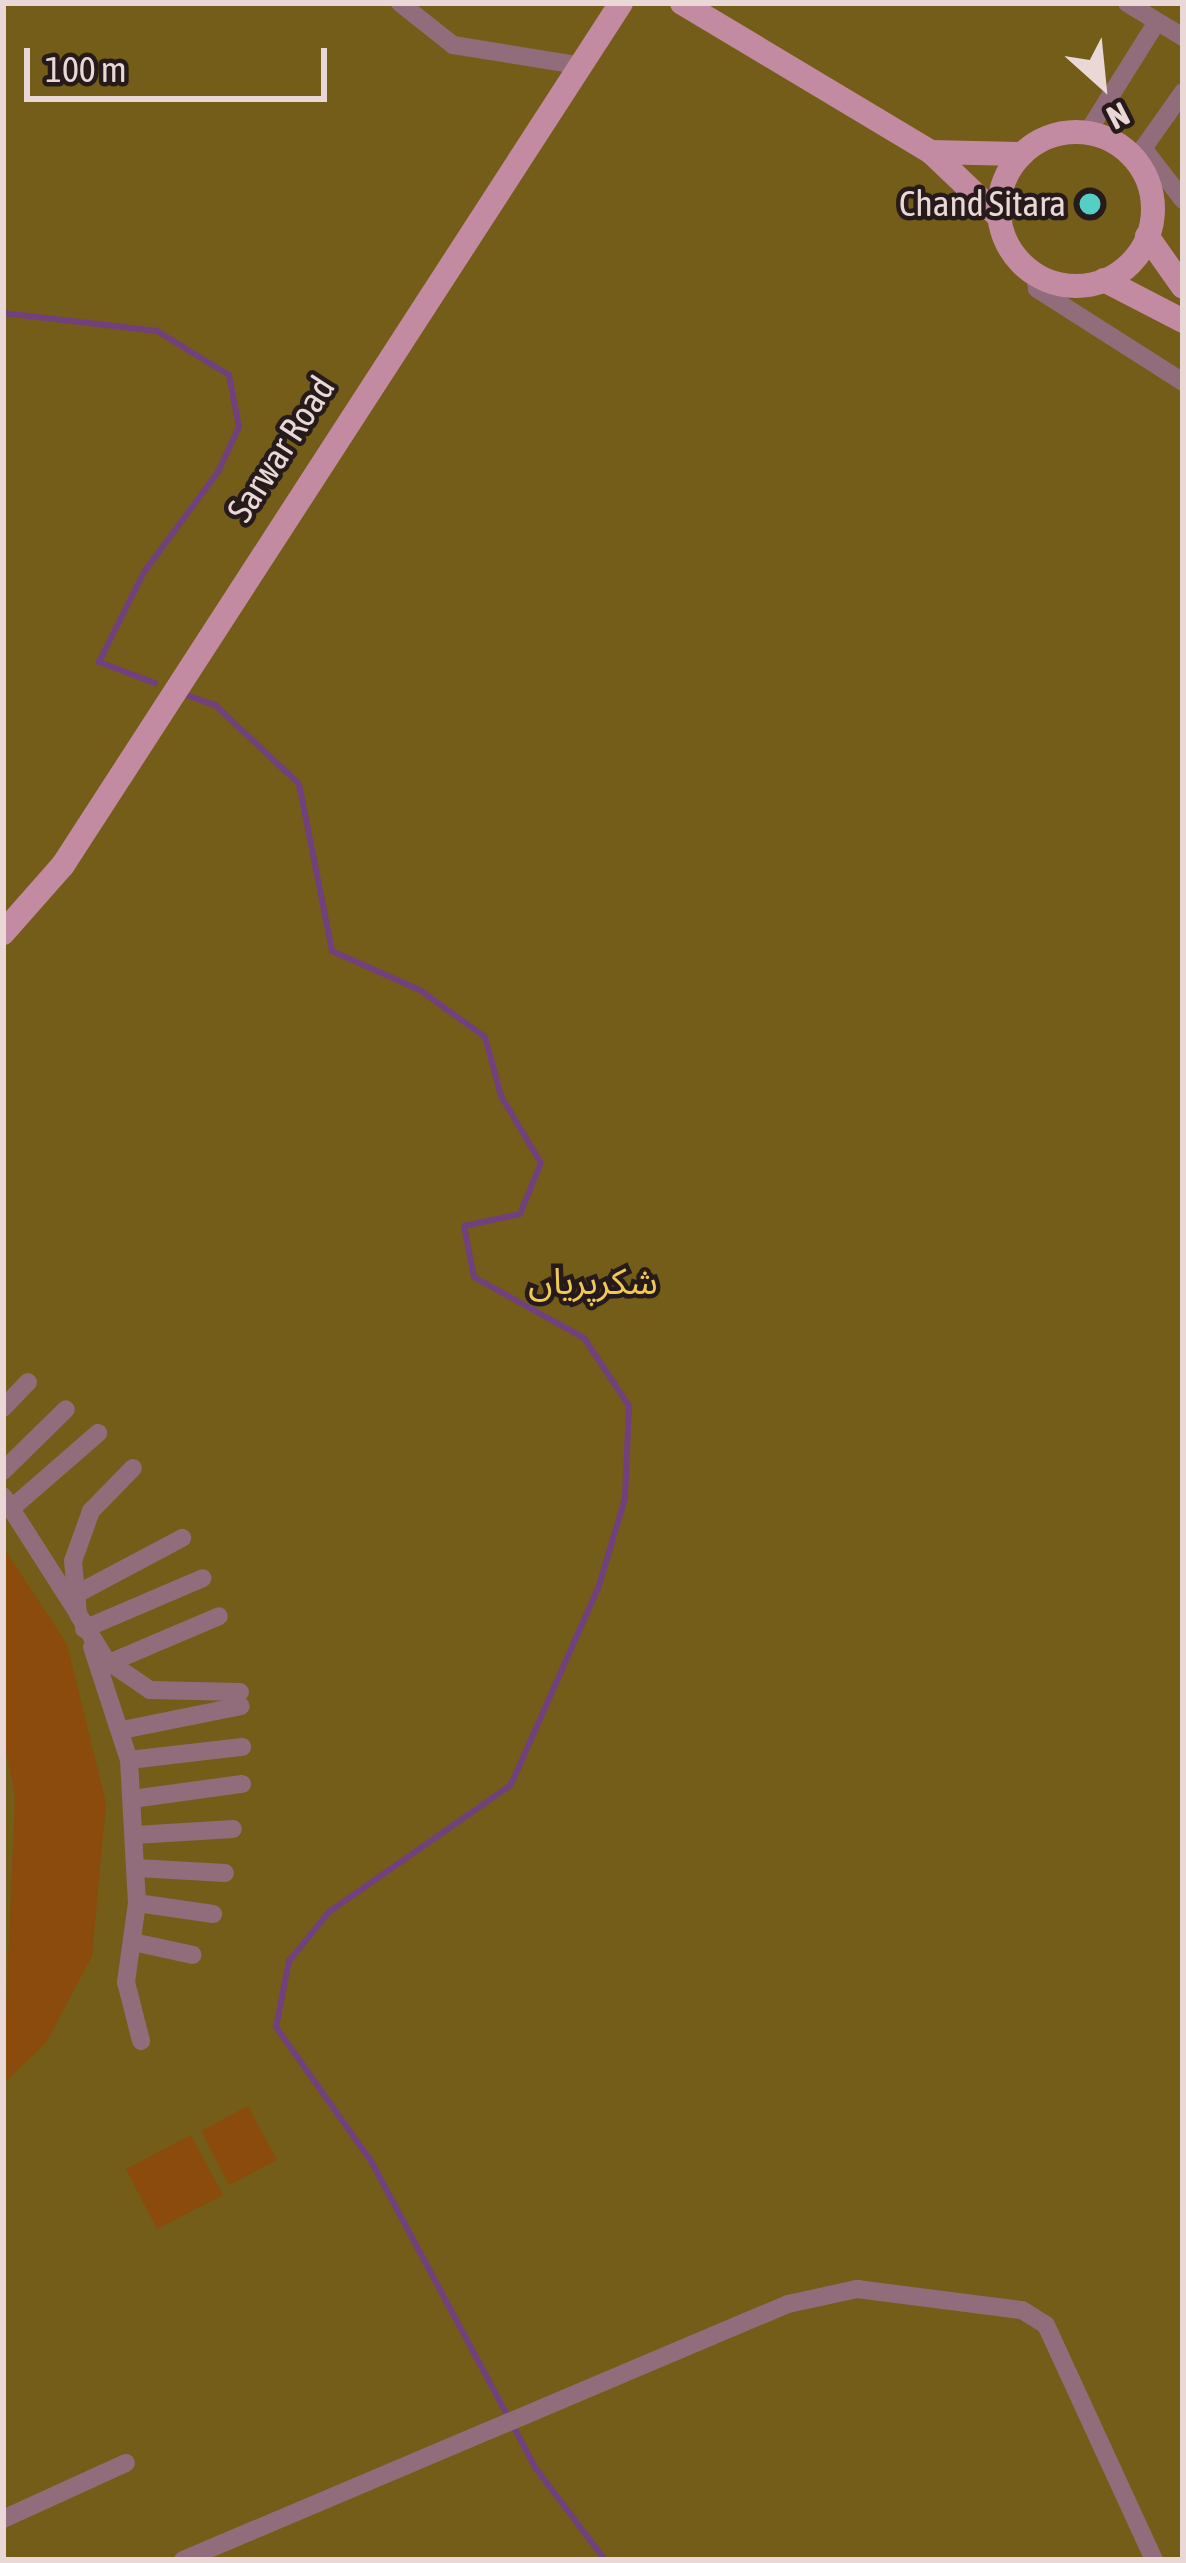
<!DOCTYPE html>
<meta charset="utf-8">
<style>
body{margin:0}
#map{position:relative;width:1186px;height:2563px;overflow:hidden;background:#482f2d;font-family:"Asap Condensed","Noto Sans Arabic",sans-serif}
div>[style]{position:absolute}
.forest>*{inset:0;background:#735d18}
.stream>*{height:6px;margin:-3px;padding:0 3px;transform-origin:3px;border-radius:3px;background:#71417e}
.building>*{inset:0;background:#8b4b0c}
.street>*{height:18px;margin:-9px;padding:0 9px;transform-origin:9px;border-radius:9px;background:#916d7c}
.secondary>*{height:24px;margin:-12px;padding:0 12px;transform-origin:12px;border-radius:12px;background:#c38ba2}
.secondary>.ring{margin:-12px;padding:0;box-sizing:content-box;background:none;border:24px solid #c38ba2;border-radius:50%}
.street-bridge>*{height:18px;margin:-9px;padding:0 9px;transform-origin:9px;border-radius:9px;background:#916d7c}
.dots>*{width:33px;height:33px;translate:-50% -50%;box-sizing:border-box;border:6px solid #261b1a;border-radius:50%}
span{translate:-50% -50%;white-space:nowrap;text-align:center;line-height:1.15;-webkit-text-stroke:9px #261b1a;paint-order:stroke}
.poi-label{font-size:36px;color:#e9d8d6}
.right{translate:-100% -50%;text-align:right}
.street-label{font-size:36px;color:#e9d8d6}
.park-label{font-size:36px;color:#f0c954}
.frame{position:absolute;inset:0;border:6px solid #e9d8d6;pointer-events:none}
.north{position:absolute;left:1042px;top:24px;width:120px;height:120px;-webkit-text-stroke:9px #261b1a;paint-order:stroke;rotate:153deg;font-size:33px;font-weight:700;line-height:48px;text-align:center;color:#e9d8d6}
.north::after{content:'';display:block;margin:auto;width:42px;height:54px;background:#e9d8d6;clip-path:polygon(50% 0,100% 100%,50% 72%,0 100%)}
.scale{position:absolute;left:24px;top:48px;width:303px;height:54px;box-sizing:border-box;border:6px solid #e9d8d6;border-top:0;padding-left:15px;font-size:36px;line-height:42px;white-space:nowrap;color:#e9d8d6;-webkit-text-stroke:9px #261b1a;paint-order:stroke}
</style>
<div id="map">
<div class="forest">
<div style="clip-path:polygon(3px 3px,1183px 3px,1183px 2560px,3px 2560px)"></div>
</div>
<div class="stream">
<div style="left:3px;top:313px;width:155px;rotate:6.7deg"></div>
<div style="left:157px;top:331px;width:84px;rotate:31.4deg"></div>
<div style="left:229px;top:375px;width:53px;rotate:79.1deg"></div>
<div style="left:239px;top:427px;width:50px;rotate:115deg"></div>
<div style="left:218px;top:472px;width:124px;rotate:126.5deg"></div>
<div style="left:144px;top:572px;width:101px;rotate:116.6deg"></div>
<div style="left:99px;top:662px;width:60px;rotate:20.6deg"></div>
<div style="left:189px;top:696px;width:28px;rotate:19deg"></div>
<div style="left:215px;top:705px;width:115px;rotate:43.2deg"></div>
<div style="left:299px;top:784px;width:170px;rotate:78.8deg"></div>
<div style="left:332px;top:951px;width:96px;rotate:23.9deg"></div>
<div style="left:420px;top:990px;width:80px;rotate:35.9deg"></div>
<div style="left:485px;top:1037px;width:61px;rotate:74.8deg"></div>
<div style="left:501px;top:1096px;width:78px;rotate:59.2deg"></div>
<div style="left:541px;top:1163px;width:55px;rotate:112.4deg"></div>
<div style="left:520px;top:1214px;width:57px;rotate:167.9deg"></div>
<div style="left:464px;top:1226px;width:52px;rotate:78.9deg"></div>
<div style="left:474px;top:1277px;width:126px;rotate:29deg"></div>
<div style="left:584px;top:1338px;width:82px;rotate:56.5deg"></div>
<div style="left:629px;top:1406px;width:92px;rotate:92.5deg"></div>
<div style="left:625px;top:1498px;width:92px;rotate:106.5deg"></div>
<div style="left:599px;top:1586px;width:218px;rotate:113.9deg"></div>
<div style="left:511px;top:1785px;width:222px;rotate:145.1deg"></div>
<div style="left:329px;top:1912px;width:63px;rotate:129.2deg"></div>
<div style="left:289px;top:1961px;width:67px;rotate:101.1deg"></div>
<div style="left:276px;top:2027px;width:164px;rotate:54.7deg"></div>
<div style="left:371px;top:2161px;width:351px;rotate:61.8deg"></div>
<div style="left:537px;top:2470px;width:113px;rotate:52.9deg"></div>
</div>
<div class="building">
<div style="clip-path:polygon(3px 1547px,67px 1644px,106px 1803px,92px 1956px,46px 2043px,3px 2084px,15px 1795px,3px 1738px)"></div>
<div style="clip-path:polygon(248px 2106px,277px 2160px,229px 2185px,201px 2131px)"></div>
<div style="clip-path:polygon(191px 2135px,223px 2195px,157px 2229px,126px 2169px)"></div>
</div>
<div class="street">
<div style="left:400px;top:3px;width:68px;rotate:38.4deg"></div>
<div style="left:453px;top:45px;width:126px;rotate:9.2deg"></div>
<div style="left:1127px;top:3px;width:66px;rotate:31.3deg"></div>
<div style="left:1087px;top:133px;width:131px;rotate:-57.8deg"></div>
<div style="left:1143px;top:148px;width:66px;rotate:52.4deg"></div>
<div style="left:1135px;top:160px;width:83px;rotate:-54.8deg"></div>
<div style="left:1035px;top:274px;width:15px;rotate:82deg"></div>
<div style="left:1037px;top:289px;width:173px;rotate:32.5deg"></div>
<div style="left:3px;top:1408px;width:36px;rotate:-46deg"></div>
<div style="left:3px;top:1471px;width:88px;rotate:-44.5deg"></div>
<div style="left:3px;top:1496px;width:135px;rotate:57.4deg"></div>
<div style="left:13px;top:1507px;width:113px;rotate:-41deg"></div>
<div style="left:91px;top:1511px;width:60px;rotate:-45.7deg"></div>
<div style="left:71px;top:1597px;width:126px;rotate:-28deg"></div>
<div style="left:84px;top:1629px;width:129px;rotate:-23.2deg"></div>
<div style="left:92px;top:1647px;width:119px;rotate:71.9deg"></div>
<div style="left:129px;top:1760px;width:143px;rotate:86.8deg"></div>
<div style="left:137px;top:1903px;width:80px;rotate:97.9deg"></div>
<div style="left:126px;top:1982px;width:61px;rotate:75.7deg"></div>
<div style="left:102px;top:1666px;width:127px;rotate:-23.1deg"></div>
<div style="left:150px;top:1690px;width:90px;rotate:1.3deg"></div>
<div style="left:122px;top:1730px;width:121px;rotate:-11.4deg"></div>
<div style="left:129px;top:1760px;width:114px;rotate:-6.6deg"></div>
<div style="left:132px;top:1799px;width:111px;rotate:-7.8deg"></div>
<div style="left:135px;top:1835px;width:98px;rotate:-3.5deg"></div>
<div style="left:137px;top:1868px;width:88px;rotate:3.3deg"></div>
<div style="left:137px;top:1903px;width:77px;rotate:8.2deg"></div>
<div style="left:133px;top:1942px;width:61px;rotate:12.2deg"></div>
<div style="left:3px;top:2519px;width:135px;rotate:-24.5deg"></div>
<div style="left:183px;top:2560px;width:657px;rotate:-22.94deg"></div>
<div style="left:788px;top:2304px;width:71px;rotate:-12.3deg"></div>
<div style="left:857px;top:2289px;width:166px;rotate:7.3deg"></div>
<div style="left:1022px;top:2310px;width:28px;rotate:32deg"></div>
<div style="left:1046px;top:2325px;width:259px;rotate:65.3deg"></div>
</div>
<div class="secondary">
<div style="left:682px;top:3px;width:290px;rotate:30.9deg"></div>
<div style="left:931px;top:152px;width:94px;rotate:43.7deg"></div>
<div class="ring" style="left:999px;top:132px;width:130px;height:130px"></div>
<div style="left:931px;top:152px;width:91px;rotate:1.3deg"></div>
<div style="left:1147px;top:236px;width:62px;rotate:54.8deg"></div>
<div style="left:1104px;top:280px;width:89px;rotate:27.4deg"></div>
<div style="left:3px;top:933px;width:91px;rotate:-48.6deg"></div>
<div style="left:63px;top:865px;width:1027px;rotate:-57.08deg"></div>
</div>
<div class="street-bridge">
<div style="left:91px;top:1511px;width:53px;rotate:109.8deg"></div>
<div style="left:73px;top:1561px;width:53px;rotate:84.6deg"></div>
<div style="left:78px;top:1614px;width:54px;rotate:58.7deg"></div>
<div style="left:106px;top:1660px;width:53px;rotate:34.3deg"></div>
</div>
<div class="dots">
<div style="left:1090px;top:204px;background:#55cec5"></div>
</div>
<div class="poi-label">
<span class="right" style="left:1066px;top:204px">Chand Sitara</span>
</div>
<div class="street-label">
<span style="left:281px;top:449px;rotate:-57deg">Sarwar Road</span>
</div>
<div class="park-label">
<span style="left:593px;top:1282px">شکرپریاں</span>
</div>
<div class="frame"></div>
<div class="north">N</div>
<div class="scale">100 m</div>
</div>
